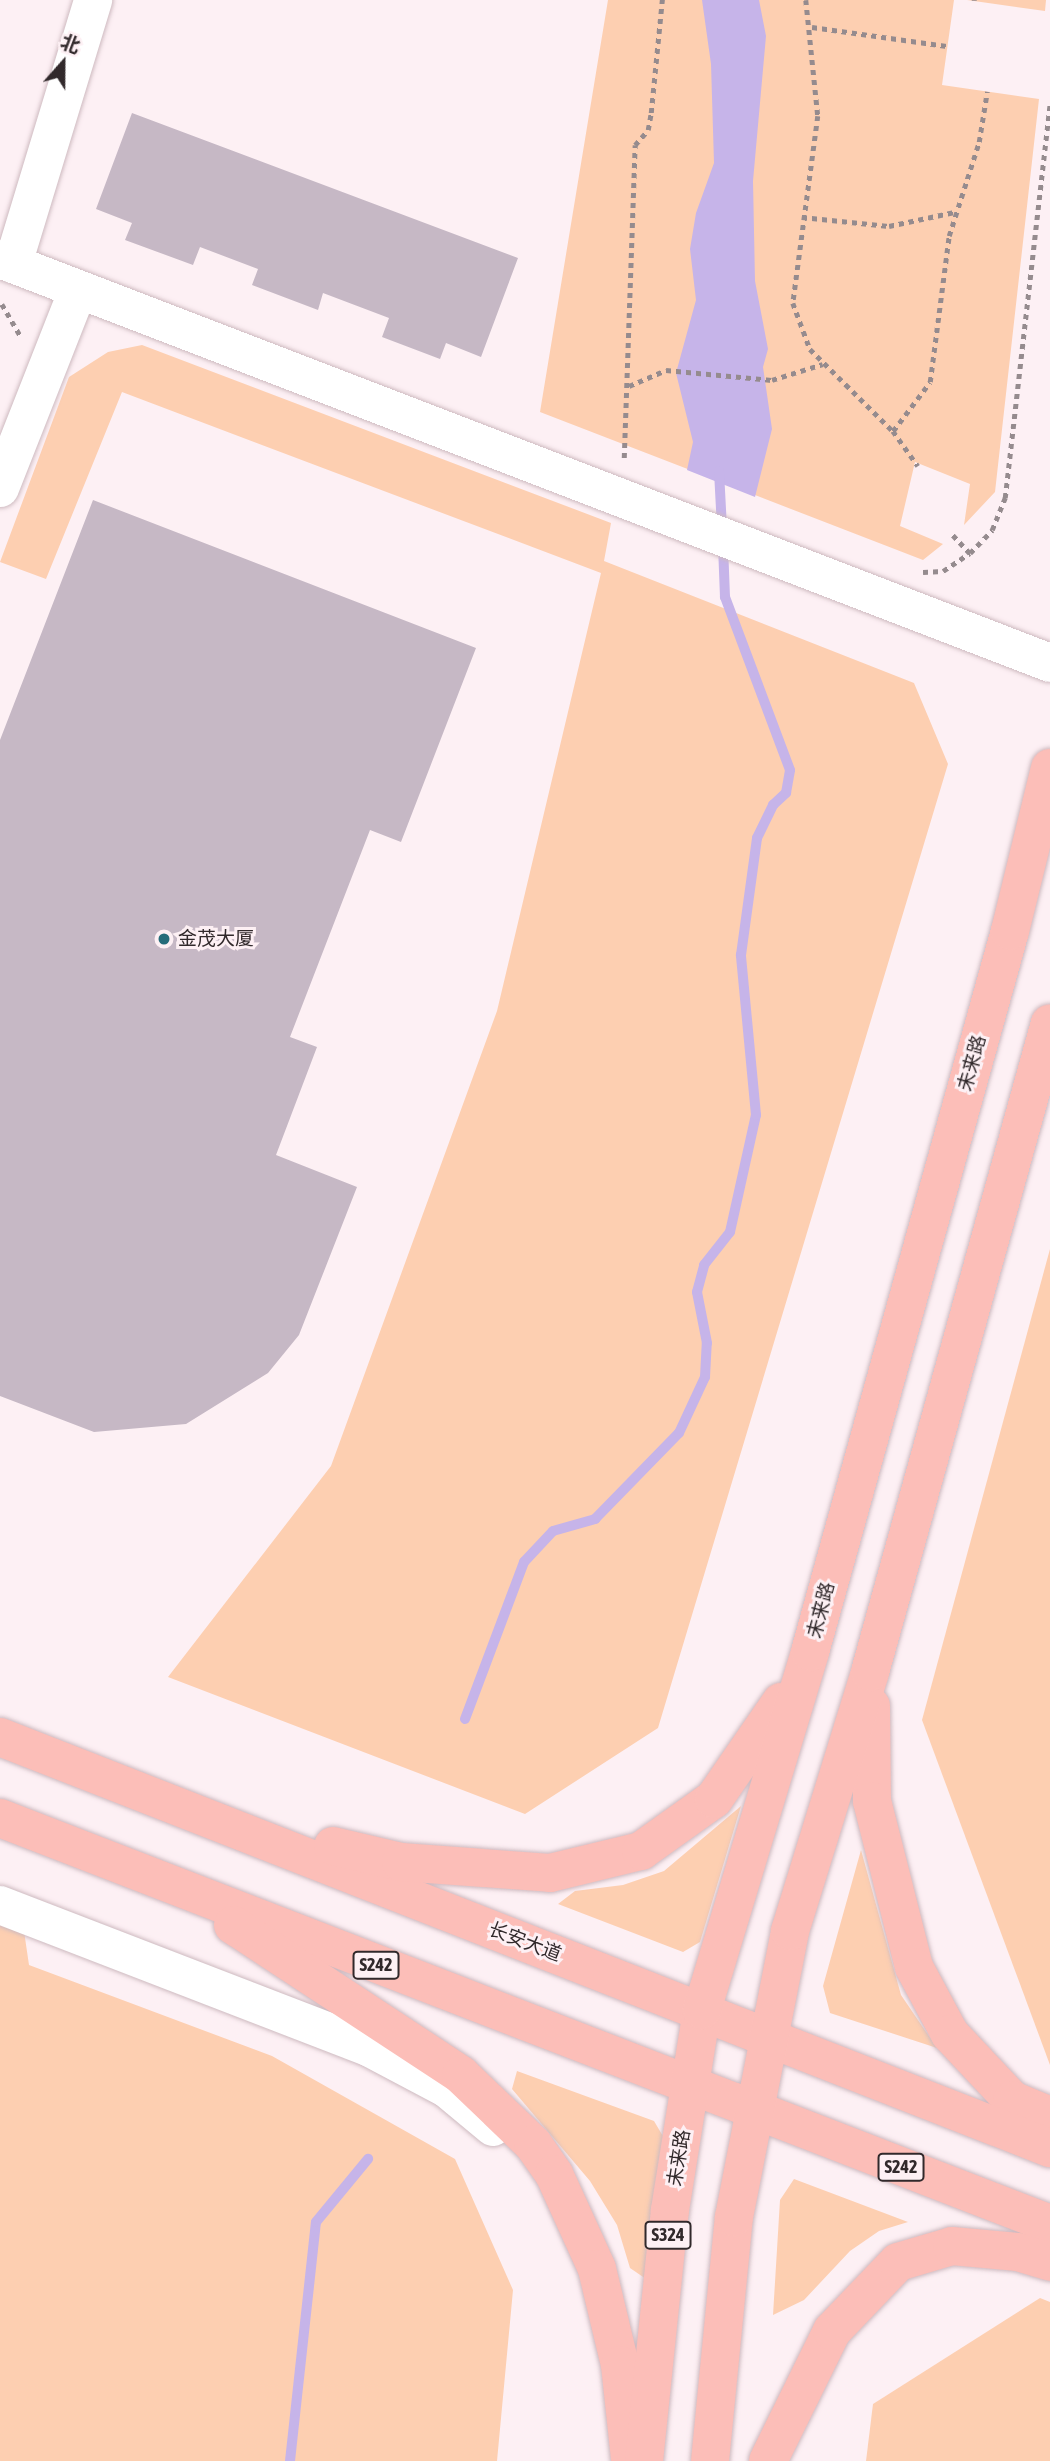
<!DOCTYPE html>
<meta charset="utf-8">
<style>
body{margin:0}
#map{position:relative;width:1050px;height:2461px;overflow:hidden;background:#fdf0f4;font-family:"Asap Condensed","Noto Sans SC",sans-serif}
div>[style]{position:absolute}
.green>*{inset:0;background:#fdcfb1}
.water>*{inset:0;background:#c6b4e9}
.stream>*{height:10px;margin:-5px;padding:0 5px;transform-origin:5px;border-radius:5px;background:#c6b4e9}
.building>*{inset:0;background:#c6b8c5}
.path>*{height:4.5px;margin-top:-2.25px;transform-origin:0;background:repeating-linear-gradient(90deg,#958b8e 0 5px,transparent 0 10px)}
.roads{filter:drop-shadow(0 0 2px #cebac0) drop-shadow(0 0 2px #cebac0)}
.minor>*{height:38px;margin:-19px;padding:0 19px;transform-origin:19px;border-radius:19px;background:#fff}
.major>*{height:38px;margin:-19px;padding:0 19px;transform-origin:19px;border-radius:19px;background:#fcbeb8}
.dots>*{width:19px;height:19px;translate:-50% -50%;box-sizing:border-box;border:4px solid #fdf0f4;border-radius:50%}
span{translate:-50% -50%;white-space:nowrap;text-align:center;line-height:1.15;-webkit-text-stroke:6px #fdf0f4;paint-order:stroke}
.shield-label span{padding:2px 5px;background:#fdf0f4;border:2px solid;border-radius:5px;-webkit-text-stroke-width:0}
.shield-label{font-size:18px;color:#31292b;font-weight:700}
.poi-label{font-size:19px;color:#31292b}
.left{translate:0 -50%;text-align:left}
.street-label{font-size:19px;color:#31292b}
.north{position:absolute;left:28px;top:28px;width:70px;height:70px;-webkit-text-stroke:5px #fdf0f4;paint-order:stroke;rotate:21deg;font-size:19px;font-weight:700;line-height:28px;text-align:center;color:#31292b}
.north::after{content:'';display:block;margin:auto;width:24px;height:32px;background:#31292b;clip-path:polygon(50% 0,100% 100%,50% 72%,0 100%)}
</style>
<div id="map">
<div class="green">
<div style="clip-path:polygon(608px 0,954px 0,942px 85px,1039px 99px,995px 492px,964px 525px,970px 484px,915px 462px,900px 526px,943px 544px,923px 560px,540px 412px)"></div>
<div style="clip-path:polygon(967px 0,1046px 0,1045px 11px)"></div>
<div style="clip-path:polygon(142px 345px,611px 523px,604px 561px,914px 683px,948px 764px,658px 1728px,525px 1814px,168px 1677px,331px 1466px,497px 1011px,601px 573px,122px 392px,46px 579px,0 562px,69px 377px,108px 352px)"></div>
<div style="clip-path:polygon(1050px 1249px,1050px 2065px,922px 1720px)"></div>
<div style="clip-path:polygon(741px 1806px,700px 1942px,683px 1952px,558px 1904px,575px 1891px,623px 1885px,664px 1871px)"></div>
<div style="clip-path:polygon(861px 1850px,901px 1995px,937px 2048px,830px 2013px,823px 1986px)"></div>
<div style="clip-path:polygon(0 1922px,24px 1931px,29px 1965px,272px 2056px,455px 2159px,513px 2290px,497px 2461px,0 2461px)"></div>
<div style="clip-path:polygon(517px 2071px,654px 2121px,667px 2143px,649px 2281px,630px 2268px,617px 2225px,590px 2181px,512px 2089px)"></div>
<div style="clip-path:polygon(794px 2179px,908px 2222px,879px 2231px,850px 2251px,804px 2300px,773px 2315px,780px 2200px)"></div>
<div style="clip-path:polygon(1040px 2298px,1050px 2302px,1050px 2461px,866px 2461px,873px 2404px)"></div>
</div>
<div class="water">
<div style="clip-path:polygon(702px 0,759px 0,766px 36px,753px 181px,755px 281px,768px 349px,763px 367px,772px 429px,755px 497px,687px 470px,693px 442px,676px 373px,696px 300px,690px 249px,696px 213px,714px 163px,711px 64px)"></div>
</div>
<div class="stream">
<div style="left:719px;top:471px;width:58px;rotate:87deg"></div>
<div style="left:465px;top:1719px;width:168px;rotate:-69.4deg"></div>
<div style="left:524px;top:1562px;width:42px;rotate:-46.9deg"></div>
<div style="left:553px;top:1531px;width:44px;rotate:-15.9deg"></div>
<div style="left:595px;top:1519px;width:120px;rotate:-45.7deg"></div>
<div style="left:679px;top:1433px;width:62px;rotate:-65.1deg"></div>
<div style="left:705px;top:1377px;width:34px;rotate:-87deg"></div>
<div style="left:707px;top:1343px;width:52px;rotate:-101.1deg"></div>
<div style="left:697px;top:1292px;width:28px;rotate:-75deg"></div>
<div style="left:704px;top:1265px;width:42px;rotate:-51.8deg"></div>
<div style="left:730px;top:1232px;width:120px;rotate:-77.5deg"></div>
<div style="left:756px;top:1115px;width:161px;rotate:-95.4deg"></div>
<div style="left:741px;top:955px;width:118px;rotate:-82.2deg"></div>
<div style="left:757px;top:838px;width:37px;rotate:-64deg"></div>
<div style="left:773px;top:805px;width:18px;rotate:-43deg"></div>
<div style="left:786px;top:793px;width:23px;rotate:-80deg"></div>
<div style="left:790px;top:770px;width:185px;rotate:-110.6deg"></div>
<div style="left:725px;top:597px;width:52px;rotate:-92.2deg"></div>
<div style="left:290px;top:2461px;width:240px;rotate:-83.8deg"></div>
<div style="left:316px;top:2222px;width:82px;rotate:-50.5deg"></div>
</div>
<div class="building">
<div style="clip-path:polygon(132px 113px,518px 258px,481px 357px,446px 343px,440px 359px,382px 337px,389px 318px,323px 293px,318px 310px,252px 285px,258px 269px,200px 247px,193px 265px,125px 240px,132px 223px,96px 209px)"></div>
<div style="clip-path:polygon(93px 500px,476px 648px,401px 842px,370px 830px,290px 1037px,317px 1047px,276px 1155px,357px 1187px,299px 1335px,268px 1373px,186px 1424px,94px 1432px,0 1396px,0 740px)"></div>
</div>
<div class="path">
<div style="left:806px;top:0;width:117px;rotate:84.1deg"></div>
<div style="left:818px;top:116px;width:189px;rotate:97.6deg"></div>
<div style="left:793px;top:303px;width:49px;rotate:69.7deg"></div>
<div style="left:810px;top:349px;width:117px;rotate:44.7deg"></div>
<div style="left:893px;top:431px;width:43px;rotate:54.5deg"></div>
<div style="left:974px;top:1px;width:1px;rotate:-90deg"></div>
<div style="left:812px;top:27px;width:136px;rotate:8deg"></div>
<div style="left:802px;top:217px;width:87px;rotate:5.9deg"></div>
<div style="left:889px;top:226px;width:67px;rotate:-12deg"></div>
<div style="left:2px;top:304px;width:36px;rotate:60deg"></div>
<div style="left:629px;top:386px;width:40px;rotate:-23.4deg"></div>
<div style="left:666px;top:370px;width:106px;rotate:5.4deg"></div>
<div style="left:772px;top:380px;width:53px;rotate:-17.4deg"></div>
<div style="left:893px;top:431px;width:61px;rotate:-52.9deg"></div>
<div style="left:930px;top:382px;width:147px;rotate:-82.6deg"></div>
<div style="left:949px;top:236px;width:99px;rotate:-72.3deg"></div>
<div style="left:979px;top:142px;width:51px;rotate:-80.9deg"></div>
<div style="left:624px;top:458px;width:313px;rotate:-88deg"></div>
<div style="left:635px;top:145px;width:20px;rotate:-49deg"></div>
<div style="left:648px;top:130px;width:17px;rotate:-80deg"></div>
<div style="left:651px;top:113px;width:114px;rotate:-84.4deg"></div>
<div style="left:953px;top:535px;width:25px;rotate:47deg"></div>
<div style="left:923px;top:572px;width:20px;rotate:-3deg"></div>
<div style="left:943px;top:571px;width:32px;rotate:-34deg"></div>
<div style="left:970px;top:553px;width:32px;rotate:-46deg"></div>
<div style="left:992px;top:530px;width:35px;rotate:-68deg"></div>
<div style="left:1005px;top:498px;width:396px;rotate:-83.5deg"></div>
</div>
<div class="roads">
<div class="minor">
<div style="left:0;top:259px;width:1125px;rotate:21.04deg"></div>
<div style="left:13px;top:264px;width:276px;rotate:-73.1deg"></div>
<div style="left:0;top:488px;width:213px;rotate:-68.5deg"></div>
<div style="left:0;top:1905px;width:397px;rotate:21.1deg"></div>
<div style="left:370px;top:2048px;width:86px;rotate:27.8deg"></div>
<div style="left:446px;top:2088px;width:61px;rotate:39.7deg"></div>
</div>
<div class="major">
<div style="left:871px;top:1706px;width:95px;rotate:89.4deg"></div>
<div style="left:872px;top:1801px;width:171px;rotate:75.8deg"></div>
<div style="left:914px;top:1967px;width:76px;rotate:61.8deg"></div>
<div style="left:950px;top:2034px;width:91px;rotate:46.8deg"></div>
<div style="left:1012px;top:2100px;width:41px;rotate:22.8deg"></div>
<div style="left:0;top:1737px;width:1128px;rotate:21.38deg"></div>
<div style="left:0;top:1818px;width:1126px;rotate:21.14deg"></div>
<div style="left:333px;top:1846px;width:70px;rotate:13.2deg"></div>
<div style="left:401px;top:1862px;width:149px;rotate:4.2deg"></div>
<div style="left:550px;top:1873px;width:94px;rotate:-13.6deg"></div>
<div style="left:641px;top:1851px;width:90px;rotate:-35.5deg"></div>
<div style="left:714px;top:1799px;width:118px;rotate:-55.4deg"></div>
<div style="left:233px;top:1925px;width:273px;rotate:33.3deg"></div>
<div style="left:461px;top:2075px;width:100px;rotate:43.8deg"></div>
<div style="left:533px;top:2144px;width:37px;rotate:55deg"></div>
<div style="left:554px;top:2174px;width:104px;rotate:65.6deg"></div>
<div style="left:597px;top:2269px;width:99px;rotate:76.5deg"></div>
<div style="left:620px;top:2365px;width:94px;rotate:83.9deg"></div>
<div style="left:644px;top:2461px;width:252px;rotate:-84.1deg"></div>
<div style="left:670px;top:2210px;width:203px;rotate:-80.9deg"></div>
<div style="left:702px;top:2010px;width:374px;rotate:-73.2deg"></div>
<div style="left:810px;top:1652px;width:748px;rotate:-74.5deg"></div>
<div style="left:1010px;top:931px;width:168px;rotate:-76.2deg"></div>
<div style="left:710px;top:2461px;width:245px;rotate:-84.4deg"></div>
<div style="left:734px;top:2217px;width:291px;rotate:-78.9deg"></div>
<div style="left:790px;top:1931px;width:271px;rotate:-72.8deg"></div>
<div style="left:870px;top:1672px;width:673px;rotate:-74.5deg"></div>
<div style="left:768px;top:2461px;width:145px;rotate:-63.8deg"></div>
<div style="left:832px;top:2331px;width:95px;rotate:-46.3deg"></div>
<div style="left:898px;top:2262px;width:56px;rotate:-16.5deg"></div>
<div style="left:952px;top:2246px;width:66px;rotate:5.2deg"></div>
<div style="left:1018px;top:2252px;width:34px;rotate:17deg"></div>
</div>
</div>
<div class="dots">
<div style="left:164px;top:939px;background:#256c7a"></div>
</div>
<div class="shield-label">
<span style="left:376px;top:1965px">S242</span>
<span style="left:901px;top:2167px">S242</span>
<span style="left:668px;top:2235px">S324</span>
</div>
<div class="poi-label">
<span class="left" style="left:178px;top:939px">金茂大厦</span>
</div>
<div class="street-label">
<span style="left:972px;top:1063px;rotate:-74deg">未来路</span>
<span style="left:821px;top:1610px;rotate:-75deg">未来路</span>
<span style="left:525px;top:1942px;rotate:21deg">长安大道</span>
<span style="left:679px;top:2158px;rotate:-81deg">未来路</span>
</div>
<div class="north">北</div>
</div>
